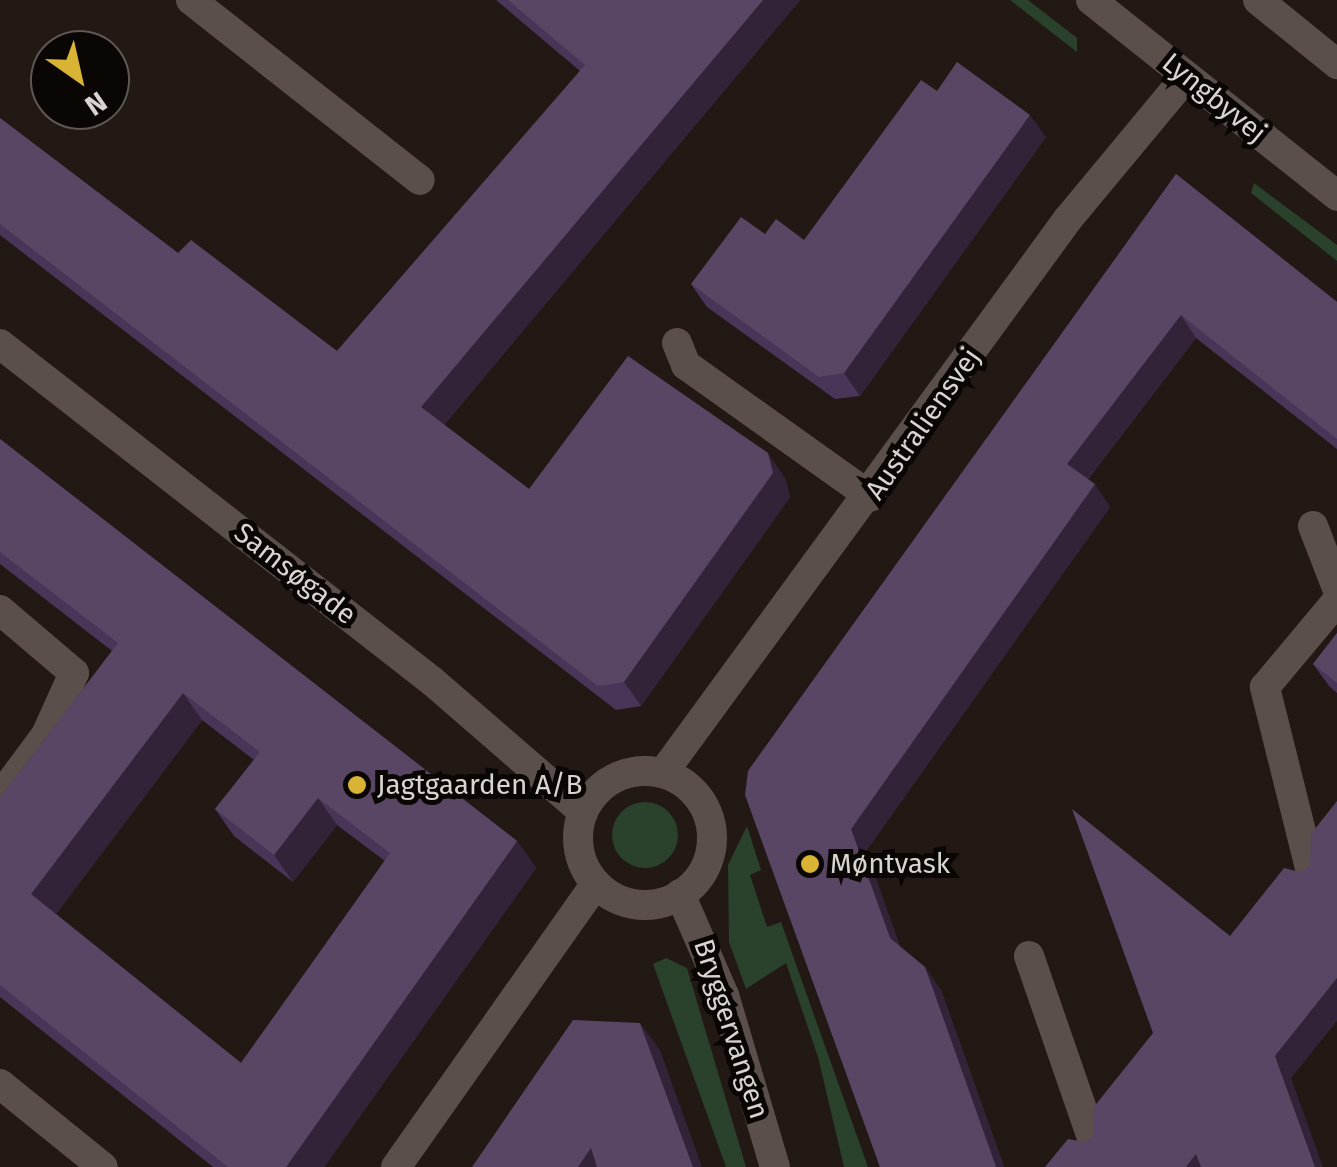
<!DOCTYPE html>
<meta charset="utf-8">
<style>
body{margin:0}
#map{position:relative;width:1337px;height:1167px;overflow:hidden;background:#221915;font-family:"Fira Sans",sans-serif}
div>[style]{position:absolute}
.green>*{inset:0;background:#2a412c}
.round{border-radius:50%}
.minor>*{height:30px;margin:-15px;padding:0 15px;transform-origin:15px;border-radius:15px;background:#5a4f4a}
.minor>.ring{margin:-15px;padding:0;box-sizing:content-box;background:none;border:30px solid #5a4f4a;border-radius:50%}
.wall>*{inset:0;background:#493558}
.shaded-wall>*{inset:0;background:#332338}
.building>*{inset:0;background:#594665}
.dots>*{width:28px;height:28px;translate:-50% -50%;box-sizing:border-box;border:5px solid #090604;border-radius:50%}
span{translate:-50% -50%;white-space:nowrap;text-align:center;line-height:1.15;-webkit-text-stroke:10px #090604;paint-order:stroke}
.street-label{font-size:28px;color:#dad4d0}
.poi-label{font-size:28px;color:#dad4d0}
.left{translate:0 -50%;text-align:left}
.north{position:absolute;left:30px;top:30px;width:100px;height:100px;box-sizing:border-box;background:#090604;border:2px solid #5d5856;border-radius:50%;rotate:146deg;font-size:28px;font-weight:700;line-height:40px;text-align:center;color:#dad4d0}
.north::after{content:'';display:block;margin:auto;width:35px;height:45px;background:#d9b434;clip-path:polygon(50% 0,100% 100%,50% 72%,0 100%)}
</style>
<div id="map">
<div class="green">
<div style="clip-path:polygon(1010px 0,1028px 0,1077px 38px,1077px 52px)"></div>
<div style="clip-path:polygon(1254px 183px,1337px 245px,1337px 261px,1251px 193px)"></div>
<div class="round" style="left:612px;top:802px;width:66px;height:66px"></div>
<div style="clip-path:polygon(747px 826px,761px 870px,750px 875px,767px 927px,781px 922px,868px 1167px,844px 1167px,818px 1057px,786px 963px,746px 989px,729px 942px,728px 865px)"></div>
<div style="clip-path:polygon(666px 958px,687px 968px,746px 1167px,726px 1167px,653px 964px)"></div>
</div>
<div class="minor">
<div style="left:191px;top:0;width:291px;rotate:38.2deg"></div>
<div style="left:1091px;top:0;width:315px;rotate:38.5deg"></div>
<div style="left:1258px;top:0;width:102px;rotate:39deg"></div>
<div style="left:677px;top:343px;width:24px;rotate:68deg"></div>
<div style="left:686px;top:365px;width:227px;rotate:35.5deg"></div>
<div style="left:0;top:344px;width:548px;rotate:37.96deg"></div>
<div style="left:432px;top:681px;width:200px;rotate:40.9deg"></div>
<div style="left:1313px;top:526px;width:66px;rotate:68.8deg"></div>
<div style="left:0;top:610px;width:97px;rotate:40.4deg"></div>
<div style="left:74px;top:673px;width:68px;rotate:114.3deg"></div>
<div style="left:46px;top:735px;width:77px;rotate:126.6deg"></div>
<div class="ring" style="left:578px;top:771px;width:104px;height:104px"></div>
<div style="left:663px;top:773px;width:686px;rotate:-53.83deg"></div>
<div style="left:1068px;top:219px;width:185px;rotate:-50.3deg"></div>
<div style="left:1312px;top:876px;width:195px;rotate:-104deg"></div>
<div style="left:1265px;top:687px;width:112px;rotate:-50.1deg"></div>
<div style="left:680px;top:894px;width:110px;rotate:66.5deg"></div>
<div style="left:724px;top:995px;width:179px;rotate:73.5deg"></div>
<div style="left:1029px;top:956px;width:202px;rotate:70.9deg"></div>
<div style="left:0;top:1084px;width:132px;rotate:38.9deg"></div>
<div style="left:396px;top:1167px;width:347px;rotate:-54.8deg"></div>
</div>
<div class="wall">
<div style="clip-path:polygon(496px 0,800px 0,444px 425px,529px 489px,785px 478px,790px 497px,641px 706px,616px 710px,0 235px,0 118px,178px 253px,337px 351px,580px 71px)"></div>
<div style="clip-path:polygon(937px 91px,1046px 137px,860px 396px,835px 399px,707px 307px,691px 284px,765px 234px,804px 240px)"></div>
<div style="clip-path:polygon(1176px 174px,1337px 302px,1337px 449px,1196px 338px,1088px 479px,1110px 507px,866px 851px,900px 947px,941px 990px,1004px 1167px,880px 1167px,748px 771px)"></div>
<div style="clip-path:polygon(evenodd,0 439px,517px 841px,536px 868px,324px 1167px,213px 1167px,0 997px,0 798px,112px 651px,0 564px,0 439px,202px 720px,254px 760px,215px 809px,234px 836px,293px 882px,337px 825px,385px 861px,241px 1063px,56px 914px,202px 720px)"></div>
<div style="clip-path:polygon(1337px 633px,1337px 693px,1329px 686px,1313px 664px)"></div>
</div>
<div class="shaded-wall">
<div style="clip-path:polygon(763px 0,800px 0,438px 432px,421px 407px)"></div>
<div style="clip-path:polygon(1030px 115px,1046px 137px,860px 396px,844px 373px)"></div>
<div style="clip-path:polygon(1181px 315px,1196px 338px,1082px 486px,1067px 464px)"></div>
<div style="clip-path:polygon(768px 453px,785px 478px,790px 497px,641px 706px,624px 682px)"></div>
<div style="clip-path:polygon(1095px 484px,1110px 507px,866px 851px,905px 961px,890px 938px,851px 829px)"></div>
<div style="clip-path:polygon(183px 693px,202px 720px,50px 922px,31px 894px)"></div>
<div style="clip-path:polygon(318px 798px,337px 825px,293px 882px,274px 855px)"></div>
<div style="clip-path:polygon(517px 841px,536px 868px,324px 1167px,286px 1167px)"></div>
<div style="clip-path:polygon(925px 967px,941px 990px,1004px 1167px,996px 1167px)"></div>
<div style="clip-path:polygon(1337px 978px,1337px 1021px,1291px 1078px,1323px 1167px,1315px 1167px,1275px 1056px)"></div>
<div style="clip-path:polygon(640px 1023px,660px 1050px,702px 1167px,693px 1167px)"></div>
<div style="clip-path:polygon(591px 1148px,604px 1167px,578px 1167px)"></div>
<div style="clip-path:polygon(1196px 1154px,1205px 1167px,1186px 1167px)"></div>
</div>
<div class="building">
<div style="clip-path:polygon(508px 0,763px 0,421px 407px,529px 489px,628px 356px,768px 453px,773px 473px,624px 682px,598px 686px,0 224px,0 118px,178px 253px,191px 240px,337px 351px,585px 65px)"></div>
<div style="clip-path:polygon(957px 62px,1030px 115px,844px 373px,819px 377px,691px 284px,741px 217px,765px 234px,776px 219px,804px 240px,921px 80px,937px 91px)"></div>
<div style="clip-path:polygon(1176px 174px,1337px 302px,1337px 439px,1181px 315px,1067px 464px,1095px 484px,851px 829px,890px 938px,925px 967px,996px 1167px,880px 1167px,745px 795px,748px 771px)"></div>
<div style="clip-path:polygon(evenodd,0 439px,517px 841px,286px 1167px,228px 1167px,0 985px,0 798px,118px 643px,0 552px,0 439px,183px 693px,260px 752px,215px 809px,274px 855px,318px 798px,390px 853px,241px 1063px,31px 894px,183px 693px)"></div>
<div style="clip-path:polygon(1337px 633px,1337px 683px,1313px 664px)"></div>
<div style="clip-path:polygon(1337px 801px,1337px 978px,1275px 1056px,1315px 1167px,1201px 1167px,1196px 1154px,1186px 1167px,1045px 1167px,1068px 1139px,1084px 1142px,1094px 1136px,1093px 1108px,1153px 1033px,1072px 809px,1230px 936px,1284px 868px,1300px 872px,1310px 866px,1311px 834px)"></div>
<div style="clip-path:polygon(573px 1020px,640px 1023px,693px 1167px,597px 1167px,591px 1148px,578px 1167px,472px 1167px)"></div>
</div>
<div class="dots">
<div style="left:357px;top:785px;background:#d9b434"></div>
<div style="left:810px;top:864px;background:#d9b434"></div>
</div>
<div class="street-label">
<span style="left:1214px;top:98px;rotate:39deg">Lyngbyvej</span>
<span style="left:923px;top:424px;rotate:-55deg">Australiensvej</span>
<span style="left:295px;top:574px;rotate:38deg">Samsøgade</span>
<span style="left:731px;top:1029px;rotate:72deg">Bryggervangen</span>
</div>
<div class="poi-label">
<span class="left" style="left:377px;top:785px">Jagtgaarden A/B</span>
<span class="left" style="left:830px;top:864px">Møntvask</span>
</div>
<div class="north">N</div>
</div>
